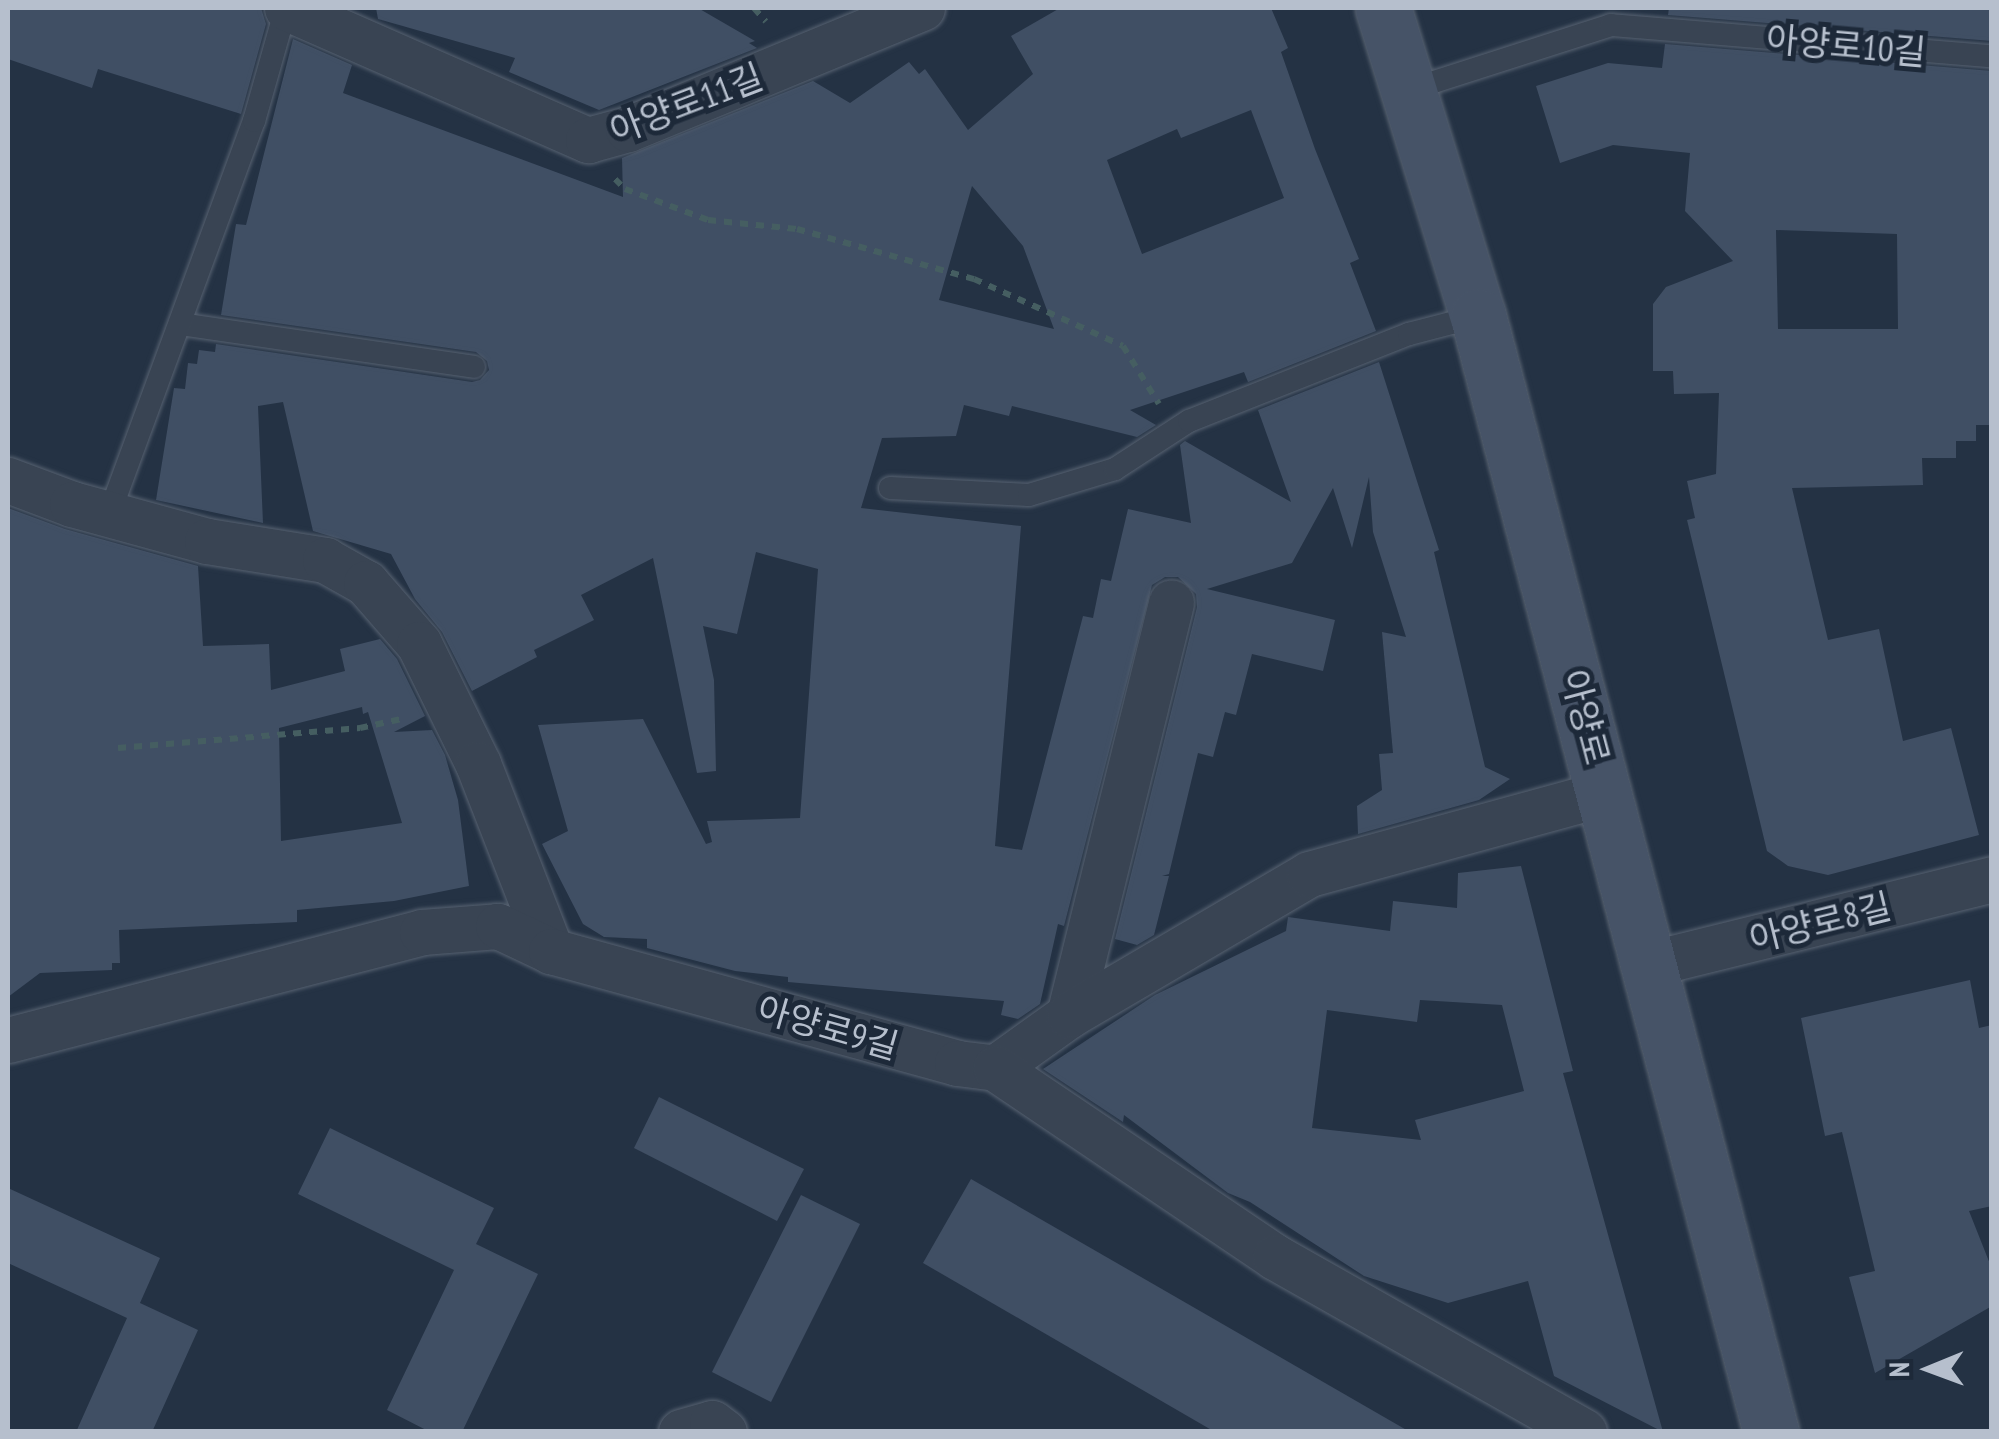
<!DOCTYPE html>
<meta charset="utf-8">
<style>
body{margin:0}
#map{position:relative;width:1999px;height:1439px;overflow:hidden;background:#243244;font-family:"PT Sans Narrow","Noto Sans KR",sans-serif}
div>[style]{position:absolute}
.building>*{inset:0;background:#404f64}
.path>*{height:6px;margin-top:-3px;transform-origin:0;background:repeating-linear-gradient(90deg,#455e61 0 8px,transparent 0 16px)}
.roads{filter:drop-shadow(0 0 2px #576271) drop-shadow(0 0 2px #576271)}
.service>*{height:22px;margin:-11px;padding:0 11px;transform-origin:11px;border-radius:11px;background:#394453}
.minor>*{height:45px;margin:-22.5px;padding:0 22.5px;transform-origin:22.5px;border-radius:22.5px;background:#394453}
.secondary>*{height:55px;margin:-27.5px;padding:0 27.5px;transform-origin:27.5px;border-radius:27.5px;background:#465367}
span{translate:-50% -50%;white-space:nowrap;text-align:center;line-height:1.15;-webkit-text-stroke:10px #1d2939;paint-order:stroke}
.street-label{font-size:35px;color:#b6bfcd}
.frame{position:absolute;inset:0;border:10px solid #b6bfcd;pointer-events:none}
.north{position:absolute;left:1879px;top:1319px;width:100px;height:100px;-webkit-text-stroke:8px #1d2939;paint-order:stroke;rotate:269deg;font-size:28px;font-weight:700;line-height:40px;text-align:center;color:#b6bfcd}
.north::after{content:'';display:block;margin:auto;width:35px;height:45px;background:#b6bfcd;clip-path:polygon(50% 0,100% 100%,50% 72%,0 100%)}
</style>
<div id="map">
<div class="building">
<div style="clip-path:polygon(8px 8px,261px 8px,266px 24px,241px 114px,98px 69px,92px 88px,8px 59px)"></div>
<div style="clip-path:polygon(376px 8px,698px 8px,755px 41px,749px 43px,757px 48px,599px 110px,509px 72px,515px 58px,378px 19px)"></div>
<div style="clip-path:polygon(evenodd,1060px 8px,1271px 8px,1288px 48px,1281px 52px,1315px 149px,1359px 259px,1350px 263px,1376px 331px,1248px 382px,1244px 372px,1130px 410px,1156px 425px,1137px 437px,1012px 406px,1009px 416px,964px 405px,956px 436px,882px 438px,861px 508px,1021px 526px,995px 846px,1022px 850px,1083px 616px,1093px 618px,1101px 579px,1111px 581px,1128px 509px,1191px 523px,1180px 445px,1185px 441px,1291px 502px,1258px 410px,1379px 362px,1439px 550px,1434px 552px,1485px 767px,1510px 779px,1479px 800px,1358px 834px,1357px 806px,1382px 790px,1379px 754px,1393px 753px,1382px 632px,1406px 637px,1373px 532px,1369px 477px,1352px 548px,1333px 488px,1292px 563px,1207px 589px,1335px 620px,1323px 671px,1252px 654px,1236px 715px,1225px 712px,1213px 757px,1198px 753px,1169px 874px,1162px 876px,1169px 876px,1154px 935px,1137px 945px,1115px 939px,1197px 607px,1196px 594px,1178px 577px,1165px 577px,1152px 585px,1064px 926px,1058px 924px,1040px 1004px,1018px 1019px,1001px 1015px,1004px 1001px,788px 982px,788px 977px,735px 971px,647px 948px,647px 939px,604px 937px,583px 924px,542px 844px,568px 831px,538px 725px,643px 719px,706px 844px,712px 842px,707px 821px,800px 818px,818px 569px,756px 552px,737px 634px,703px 626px,714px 680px,716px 771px,697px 773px,653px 558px,581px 595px,594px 620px,534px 650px,537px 657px,472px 691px,442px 632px,415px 599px,391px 554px,313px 531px,283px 402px,258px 406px,263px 523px,156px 500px,174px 388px,185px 389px,188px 363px,197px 364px,199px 350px,215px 352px,216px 344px,472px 382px,480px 380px,489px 370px,487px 361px,476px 352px,221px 315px,236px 224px,246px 225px,293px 39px,352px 65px,343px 93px,623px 197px,622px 158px,813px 81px,850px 103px,909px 62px,919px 74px,925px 69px,968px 130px,1033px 74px,1011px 36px,1060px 8px,1251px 110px,1284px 198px,1142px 254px,1107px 160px,1177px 129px,1181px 138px,1251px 110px,1060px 8px,972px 186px,1023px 246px,1054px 329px,939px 300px,972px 186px)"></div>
<div style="clip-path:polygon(1669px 8px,1992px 8px,1992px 41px,1668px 15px)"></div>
<div style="clip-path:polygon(evenodd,1665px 44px,1992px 71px,1992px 425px,1976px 425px,1976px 441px,1956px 441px,1956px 458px,1922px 458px,1923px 485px,1792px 488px,1828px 640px,1879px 629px,1903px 741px,1951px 728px,1979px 835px,1828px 875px,1788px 866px,1767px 851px,1687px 520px,1695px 518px,1687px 481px,1716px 474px,1719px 393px,1674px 394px,1673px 371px,1653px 371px,1653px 304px,1666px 287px,1733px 261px,1685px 211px,1690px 153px,1613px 145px,1560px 163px,1536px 86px,1608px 63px,1662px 68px,1665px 44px,1776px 230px,1897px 234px,1898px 329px,1778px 329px,1776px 230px)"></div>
<div style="clip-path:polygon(evenodd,8px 508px,65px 529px,198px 566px,203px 646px,269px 644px,271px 690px,345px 671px,340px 649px,380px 639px,397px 659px,425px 716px,394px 732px,432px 730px,445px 755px,458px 800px,469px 886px,394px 901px,297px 910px,297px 922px,119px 930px,120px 963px,112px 963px,112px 970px,40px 973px,8px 997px,8px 508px,362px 707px,363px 714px,368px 712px,402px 823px,281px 841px,279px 728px,362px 707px)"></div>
<div style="clip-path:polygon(evenodd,1521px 866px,1573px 1071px,1563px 1073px,1663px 1432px,1554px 1376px,1528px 1281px,1448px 1303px,1364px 1276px,1250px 1202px,1228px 1193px,1124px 1115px,1123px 1122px,1043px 1069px,1155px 995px,1286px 931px,1288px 917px,1390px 931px,1393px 901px,1457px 908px,1458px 873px,1521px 866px,1420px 1000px,1502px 1005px,1524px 1091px,1415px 1120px,1421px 1140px,1312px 1128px,1327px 1010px,1417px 1022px,1420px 1000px)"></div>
<div style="clip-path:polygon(1970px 980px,1979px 1028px,1992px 1025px,1992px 1206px,1969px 1211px,1992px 1269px,1992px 1306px,1875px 1373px,1849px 1277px,1875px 1271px,1842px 1132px,1825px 1136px,1801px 1018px)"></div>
<div style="clip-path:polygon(659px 1097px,804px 1169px,777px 1221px,634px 1148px)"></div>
<div style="clip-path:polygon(330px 1128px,494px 1208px,476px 1244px,538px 1274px,462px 1432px,430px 1432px,387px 1410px,454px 1270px,298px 1194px)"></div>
<div style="clip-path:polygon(971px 1179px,1410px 1432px,1215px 1432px,923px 1263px)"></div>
<div style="clip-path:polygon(8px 1188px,160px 1258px,140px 1303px,198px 1330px,152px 1432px,76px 1432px,127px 1318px,8px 1263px)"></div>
<div style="clip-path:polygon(801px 1195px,860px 1224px,771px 1402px,712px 1372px)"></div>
</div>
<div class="path">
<div style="left:754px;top:8px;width:18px;rotate:49deg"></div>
<div style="left:615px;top:179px;width:14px;rotate:45deg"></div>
<div style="left:625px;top:189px;width:89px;rotate:20.5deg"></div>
<div style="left:708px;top:220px;width:89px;rotate:5.8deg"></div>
<div style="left:797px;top:229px;width:184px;rotate:15.8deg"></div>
<div style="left:974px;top:279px;width:163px;rotate:24.2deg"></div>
<div style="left:1123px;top:346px;width:68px;rotate:58.2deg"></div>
<div style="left:118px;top:748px;width:243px;rotate:-4.7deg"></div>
<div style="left:360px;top:728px;width:47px;rotate:-12.3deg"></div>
</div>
<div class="roads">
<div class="service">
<div style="left:1412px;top:89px;width:209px;rotate:-17.8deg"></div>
<div style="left:1611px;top:25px;width:382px;rotate:4.7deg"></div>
<div style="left:180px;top:324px;width:297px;rotate:8.3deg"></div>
<div style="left:890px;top:488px;width:139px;rotate:2.9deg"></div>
<div style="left:1029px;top:495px;width:90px;rotate:-16.8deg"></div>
<div style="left:1115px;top:469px;width:88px;rotate:-33deg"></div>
<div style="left:1189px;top:421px;width:237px;rotate:-21.6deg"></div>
<div style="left:1409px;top:334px;width:71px;rotate:-14.6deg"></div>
<div style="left:110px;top:512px;width:417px;rotate:-69.8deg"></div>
<div style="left:254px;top:121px;width:117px;rotate:-74.2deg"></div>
</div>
<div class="minor">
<div style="left:287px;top:8px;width:329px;rotate:23.7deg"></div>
<div style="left:588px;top:140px;width:41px;rotate:-15.4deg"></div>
<div style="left:628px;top:129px;width:318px;rotate:-22.4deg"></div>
<div style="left:8px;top:480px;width:68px;rotate:20.6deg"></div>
<div style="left:72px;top:504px;width:140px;rotate:15.3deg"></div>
<div style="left:207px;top:541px;width:120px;rotate:9.1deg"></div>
<div style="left:325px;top:560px;width:47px;rotate:29.3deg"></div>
<div style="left:366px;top:583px;width:81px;rotate:49deg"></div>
<div style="left:419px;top:644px;width:134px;rotate:63.8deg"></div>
<div style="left:478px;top:764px;width:201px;rotate:68.7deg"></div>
<div style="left:1649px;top:964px;width:353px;rotate:-13.9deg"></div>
<div style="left:1069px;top:1015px;width:425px;rotate:-76.1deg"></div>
<div style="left:8px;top:1040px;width:428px;rotate:-14.6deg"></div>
<div style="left:422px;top:932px;width:76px;rotate:-4.5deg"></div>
<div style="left:498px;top:926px;width:59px;rotate:25.3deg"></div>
<div style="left:551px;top:951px;width:421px;rotate:15.4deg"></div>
<div style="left:957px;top:1063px;width:38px;rotate:7deg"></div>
<div style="left:995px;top:1068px;width:91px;rotate:-35.6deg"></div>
<div style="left:1069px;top:1015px;width:278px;rotate:-30.4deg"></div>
<div style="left:1309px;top:874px;width:308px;rotate:-15.3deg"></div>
<div style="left:995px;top:1068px;width:338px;rotate:34deg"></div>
<div style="left:1275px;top:1257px;width:355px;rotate:29.5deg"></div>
<div style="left:681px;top:1432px;width:32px;rotate:-16deg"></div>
<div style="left:712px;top:1423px;width:15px;rotate:37deg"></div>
</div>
<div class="secondary">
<div style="left:1383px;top:8px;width:322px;rotate:72.9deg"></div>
<div style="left:1478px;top:316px;width:1154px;rotate:75.29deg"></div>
</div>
</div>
<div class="street-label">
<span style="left:1846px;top:45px;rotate:5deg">아양로10길</span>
<span style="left:686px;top:103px;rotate:-21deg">아양로11길</span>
<span style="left:1586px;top:717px;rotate:75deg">아양로</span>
<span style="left:1820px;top:922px;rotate:-14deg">아양로8길</span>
<span style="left:828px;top:1027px;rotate:16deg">아양로9길</span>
</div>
<div class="frame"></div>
<div class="north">N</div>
</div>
